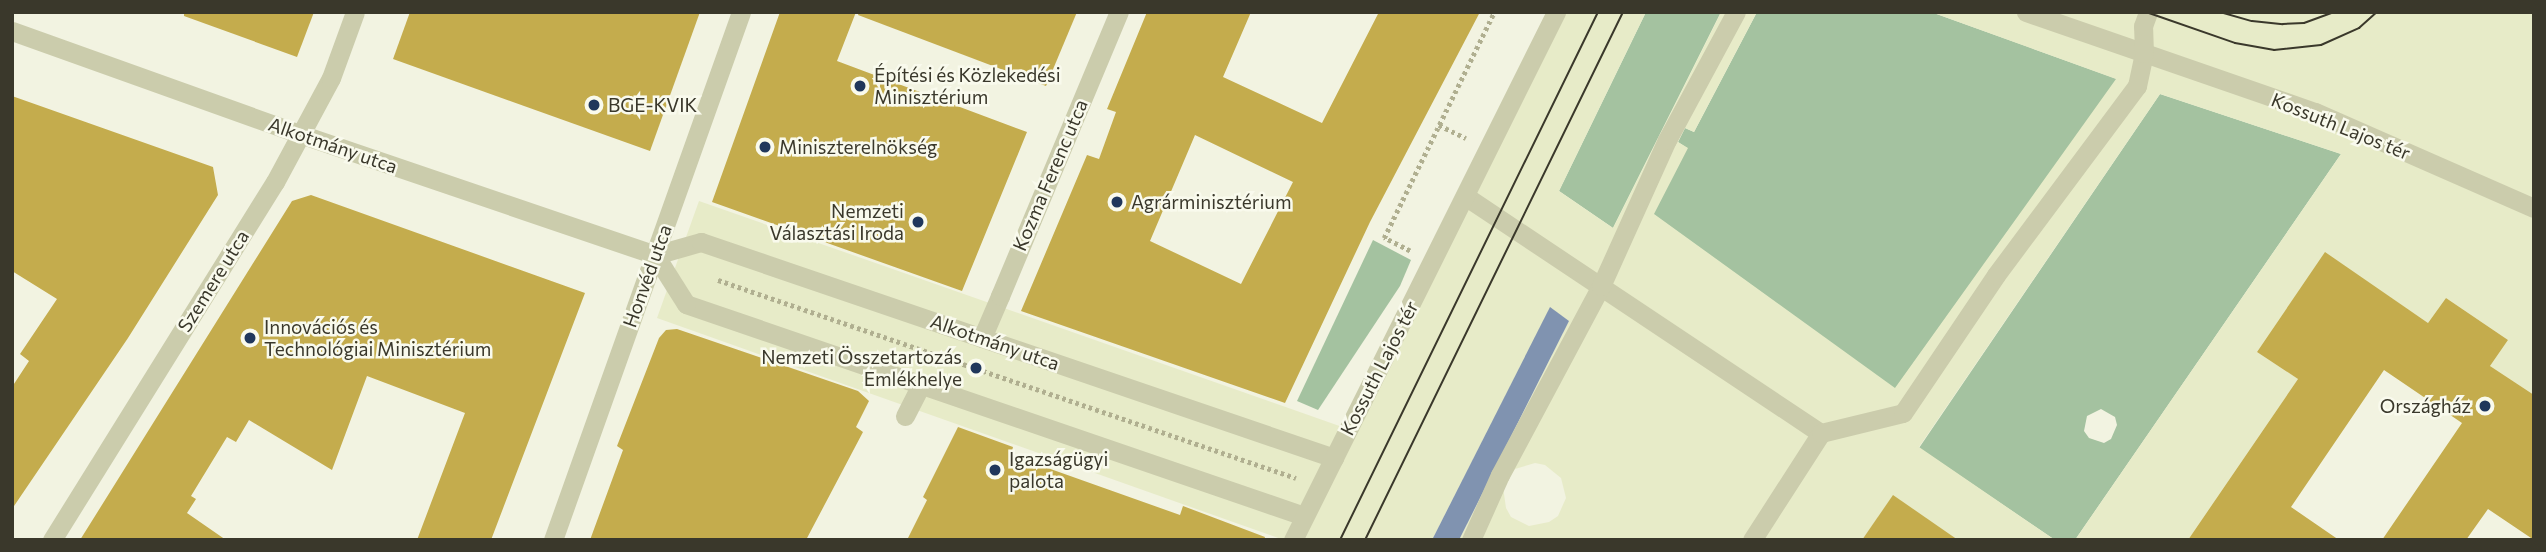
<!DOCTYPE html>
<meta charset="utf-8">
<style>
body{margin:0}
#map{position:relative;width:2546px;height:552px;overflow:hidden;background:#f2f3e1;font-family:Commissioner,sans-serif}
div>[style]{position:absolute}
.green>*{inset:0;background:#a4c2a0}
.plaza>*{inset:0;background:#e7ebc8}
.water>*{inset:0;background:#8093b0}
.building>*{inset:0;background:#c4ac4d}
.path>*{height:4.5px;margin-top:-2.25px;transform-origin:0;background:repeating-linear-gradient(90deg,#b0af90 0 3.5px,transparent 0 7px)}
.pedestrian>*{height:19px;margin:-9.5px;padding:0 9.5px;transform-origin:9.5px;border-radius:9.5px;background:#cbccac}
.minor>*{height:19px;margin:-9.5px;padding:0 9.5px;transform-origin:9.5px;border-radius:9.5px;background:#cbccac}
.tram>*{height:2px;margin:-1px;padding:0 1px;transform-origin:1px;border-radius:1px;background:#3a382b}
.dots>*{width:19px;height:19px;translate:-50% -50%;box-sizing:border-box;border:4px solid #f9faed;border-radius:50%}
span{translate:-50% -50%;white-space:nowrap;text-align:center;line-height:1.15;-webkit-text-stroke:5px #f9faed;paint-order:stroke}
.poi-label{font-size:19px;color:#3a382b}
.left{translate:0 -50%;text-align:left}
.right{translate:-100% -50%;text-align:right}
.street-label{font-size:19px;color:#3a382b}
.frame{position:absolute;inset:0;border:14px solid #3a382b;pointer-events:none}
</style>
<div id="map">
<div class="green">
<div style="clip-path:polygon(1646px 12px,1721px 12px,1613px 228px,1559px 191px)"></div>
<div style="clip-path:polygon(1757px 12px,1931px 12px,2117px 79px,1895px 389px,1653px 214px,1687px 148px,1678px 142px,1685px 128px,1694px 132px)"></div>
<div style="clip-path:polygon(evenodd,2160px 94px,2341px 154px,2075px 540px,2055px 540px,1919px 448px,2160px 94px,2101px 409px,2115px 417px,2117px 425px,2111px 439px,2104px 443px,2089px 438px,2084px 431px,2087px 416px,2101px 409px)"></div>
<div style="clip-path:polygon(1373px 240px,1411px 260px,1400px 286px,1318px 410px,1297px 401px)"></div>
</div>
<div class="plaza">
<div style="clip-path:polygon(evenodd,1556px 12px,1646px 12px,1559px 191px,1613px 228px,1721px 12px,1757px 12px,1694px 132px,1685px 128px,1678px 142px,1688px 148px,1654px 214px,1895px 388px,2116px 79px,1931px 12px,2534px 12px,2534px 395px,2490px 366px,2508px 340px,2446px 298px,2428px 323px,2325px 253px,2257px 352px,2298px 379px,2188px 540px,2075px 540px,2341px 154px,2160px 94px,1919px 447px,2055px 540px,1956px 540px,1893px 496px,1862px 540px,1459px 540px,1569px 321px,1550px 308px,1432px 540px,1284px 540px,657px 318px,699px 201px,1348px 429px,1556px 12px,1535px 463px,1545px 465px,1561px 478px,1566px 498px,1558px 516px,1549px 522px,1529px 526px,1511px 517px,1506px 508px,1503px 487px,1515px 469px,1535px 463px)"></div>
</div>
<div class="water">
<div style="clip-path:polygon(1550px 307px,1569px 321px,1459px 540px,1432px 540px)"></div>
</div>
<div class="building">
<div style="clip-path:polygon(184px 12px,314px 12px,297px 57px,184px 16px)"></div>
<div style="clip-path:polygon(410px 12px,700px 12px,650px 151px,393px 59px)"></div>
<div style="clip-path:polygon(780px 12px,856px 12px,837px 61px,1027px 132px,962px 291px,712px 202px)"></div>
<div style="clip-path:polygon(859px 12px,1077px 12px,1046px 86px,858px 15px)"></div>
<div style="clip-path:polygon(evenodd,1147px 12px,1251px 12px,1223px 77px,1322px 123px,1379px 12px,1480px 12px,1370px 222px,1285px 403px,1021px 311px,1087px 155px,1099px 159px,1116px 112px,1107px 109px,1147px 12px,1195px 135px,1293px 182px,1241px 284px,1150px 241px,1195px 135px)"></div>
<div style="clip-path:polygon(12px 96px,213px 167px,218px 195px,128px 338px,12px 509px,12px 387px,29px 361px,20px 354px,57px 299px,12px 271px)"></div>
<div style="clip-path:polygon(311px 195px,585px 293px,491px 540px,417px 540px,465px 413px,367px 376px,332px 470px,249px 420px,236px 442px,227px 437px,191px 496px,196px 499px,187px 513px,226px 540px,80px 540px,292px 201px)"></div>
<div style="clip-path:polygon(2325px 252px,2428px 323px,2446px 298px,2508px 340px,2490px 366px,2534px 395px,2534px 540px,2488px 509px,2466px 540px,2382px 540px,2462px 423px,2384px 370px,2291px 507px,2339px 540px,2188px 540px,2298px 379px,2257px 352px)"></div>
<div style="clip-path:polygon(677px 329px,858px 391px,869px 401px,856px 427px,863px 432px,806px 540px,590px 540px,623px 450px,617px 446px,659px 338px,666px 330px)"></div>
<div style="clip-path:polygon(958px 427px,1013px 447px,1011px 455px,1180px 515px,1183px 506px,1265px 537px,1264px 540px,907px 540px,927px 500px,923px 497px)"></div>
<div style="clip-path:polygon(1893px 495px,1958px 540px,1862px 540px)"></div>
</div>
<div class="path">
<div style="left:1439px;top:125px;width:30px;rotate:26deg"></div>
<div style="left:1410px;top:251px;width:29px;rotate:-153deg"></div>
<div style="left:1384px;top:238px;width:251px;rotate:-64deg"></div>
<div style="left:718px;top:280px;width:611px;rotate:18.91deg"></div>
</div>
<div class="pedestrian">
<div style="left:2026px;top:12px;width:306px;rotate:19.1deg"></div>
<div style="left:2315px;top:112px;width:239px;rotate:23.7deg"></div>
<div style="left:1465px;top:196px;width:428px;rotate:33.7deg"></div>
<div style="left:1821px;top:433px;width:127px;rotate:122.8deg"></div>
<div style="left:982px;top:338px;width:46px;rotate:-66.8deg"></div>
<div style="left:905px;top:416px;width:35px;rotate:-63deg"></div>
<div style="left:1821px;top:433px;width:84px;rotate:-13.7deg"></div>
<div style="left:1903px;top:413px;width:166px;rotate:-56deg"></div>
<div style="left:1996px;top:275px;width:236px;rotate:-53.3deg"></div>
<div style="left:2137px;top:86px;width:34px;rotate:-78deg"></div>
<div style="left:2144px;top:53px;width:27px;rotate:-92deg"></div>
<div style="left:2143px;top:26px;width:15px;rotate:-70deg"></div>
<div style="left:1304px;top:516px;width:653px;rotate:-161.07deg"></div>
<div style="left:686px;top:304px;width:58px;rotate:-122.3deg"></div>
<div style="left:655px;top:255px;width:48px;rotate:-15.8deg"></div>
<div style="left:701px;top:242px;width:669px;rotate:18.84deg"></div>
<div style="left:1293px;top:540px;width:590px;rotate:-63.52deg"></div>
<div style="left:1471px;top:540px;width:71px;rotate:-66deg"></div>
<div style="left:1500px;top:475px;width:214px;rotate:-61.9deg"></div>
<div style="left:1601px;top:286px;width:160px;rotate:-65.7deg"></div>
<div style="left:1667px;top:140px;width:145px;rotate:-61.7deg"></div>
</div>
<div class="minor">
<div style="left:12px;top:31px;width:306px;rotate:19.7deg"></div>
<div style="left:300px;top:134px;width:375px;rotate:18.8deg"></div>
<div style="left:1000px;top:296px;width:308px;rotate:-67.3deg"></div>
<div style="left:52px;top:540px;width:422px;rotate:-58.1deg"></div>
<div style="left:275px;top:182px;width:118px;rotate:-61.7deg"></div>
<div style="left:331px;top:78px;width:70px;rotate:-70deg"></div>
<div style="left:553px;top:540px;width:560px;rotate:-70.4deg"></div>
</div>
<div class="tram">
<div style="left:2146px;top:12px;width:94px;rotate:19.2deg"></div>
<div style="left:2235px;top:43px;width:40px;rotate:10deg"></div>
<div style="left:2274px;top:50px;width:47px;rotate:-6.1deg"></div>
<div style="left:2321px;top:45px;width:42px;rotate:-24.1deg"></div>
<div style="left:2359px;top:28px;width:24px;rotate:-42deg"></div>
<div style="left:2220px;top:12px;width:33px;rotate:16deg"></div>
<div style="left:2252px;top:21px;width:31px;rotate:6deg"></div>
<div style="left:2283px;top:24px;width:21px;rotate:-3deg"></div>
<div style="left:2304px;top:23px;width:32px;rotate:-20deg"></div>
<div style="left:1340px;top:540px;width:588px;rotate:-63.96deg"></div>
<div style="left:1365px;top:540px;width:588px;rotate:-63.96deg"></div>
</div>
<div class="dots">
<div style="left:860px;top:86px;background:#20375b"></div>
<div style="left:594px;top:105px;background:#20375b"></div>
<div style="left:765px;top:147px;background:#20375b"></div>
<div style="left:1117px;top:202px;background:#20375b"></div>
<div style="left:918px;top:222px;background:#20375b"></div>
<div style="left:250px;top:338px;background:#20375b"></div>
<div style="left:976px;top:368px;background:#20375b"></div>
<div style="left:2485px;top:406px;background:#20375b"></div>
<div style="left:995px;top:470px;background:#20375b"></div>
</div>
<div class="poi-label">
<span class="left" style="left:874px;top:86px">Építési és Közlekedési<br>Minisztérium</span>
<span class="left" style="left:608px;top:105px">BGE-KVIK</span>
<span class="left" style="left:779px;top:147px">Miniszterelnökség</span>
<span class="left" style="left:1131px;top:202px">Agrárminisztérium</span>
<span class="right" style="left:904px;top:222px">Nemzeti<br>Választási Iroda</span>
<span class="left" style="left:264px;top:338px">Innovációs és<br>Technológiai Minisztérium</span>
<span class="right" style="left:962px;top:368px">Nemzeti Összetartozás<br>Emlékhelye</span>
<span class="right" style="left:2471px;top:406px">Országház</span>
<span class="left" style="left:1009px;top:470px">Igazságügyi<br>palota</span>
</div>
<div class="street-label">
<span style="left:2341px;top:126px;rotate:22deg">Kossuth Lajos tér</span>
<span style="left:333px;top:145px;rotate:19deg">Alkotmány utca</span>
<span style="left:1050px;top:175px;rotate:-67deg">Kozma Ferenc utca</span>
<span style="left:647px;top:276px;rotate:-70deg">Honvéd utca</span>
<span style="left:213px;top:281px;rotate:-58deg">Szemere utca</span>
<span style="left:995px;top:342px;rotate:19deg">Alkotmány utca</span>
<span style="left:1379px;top:368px;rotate:-63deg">Kossuth Lajos tér</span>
</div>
<div class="frame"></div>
</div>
